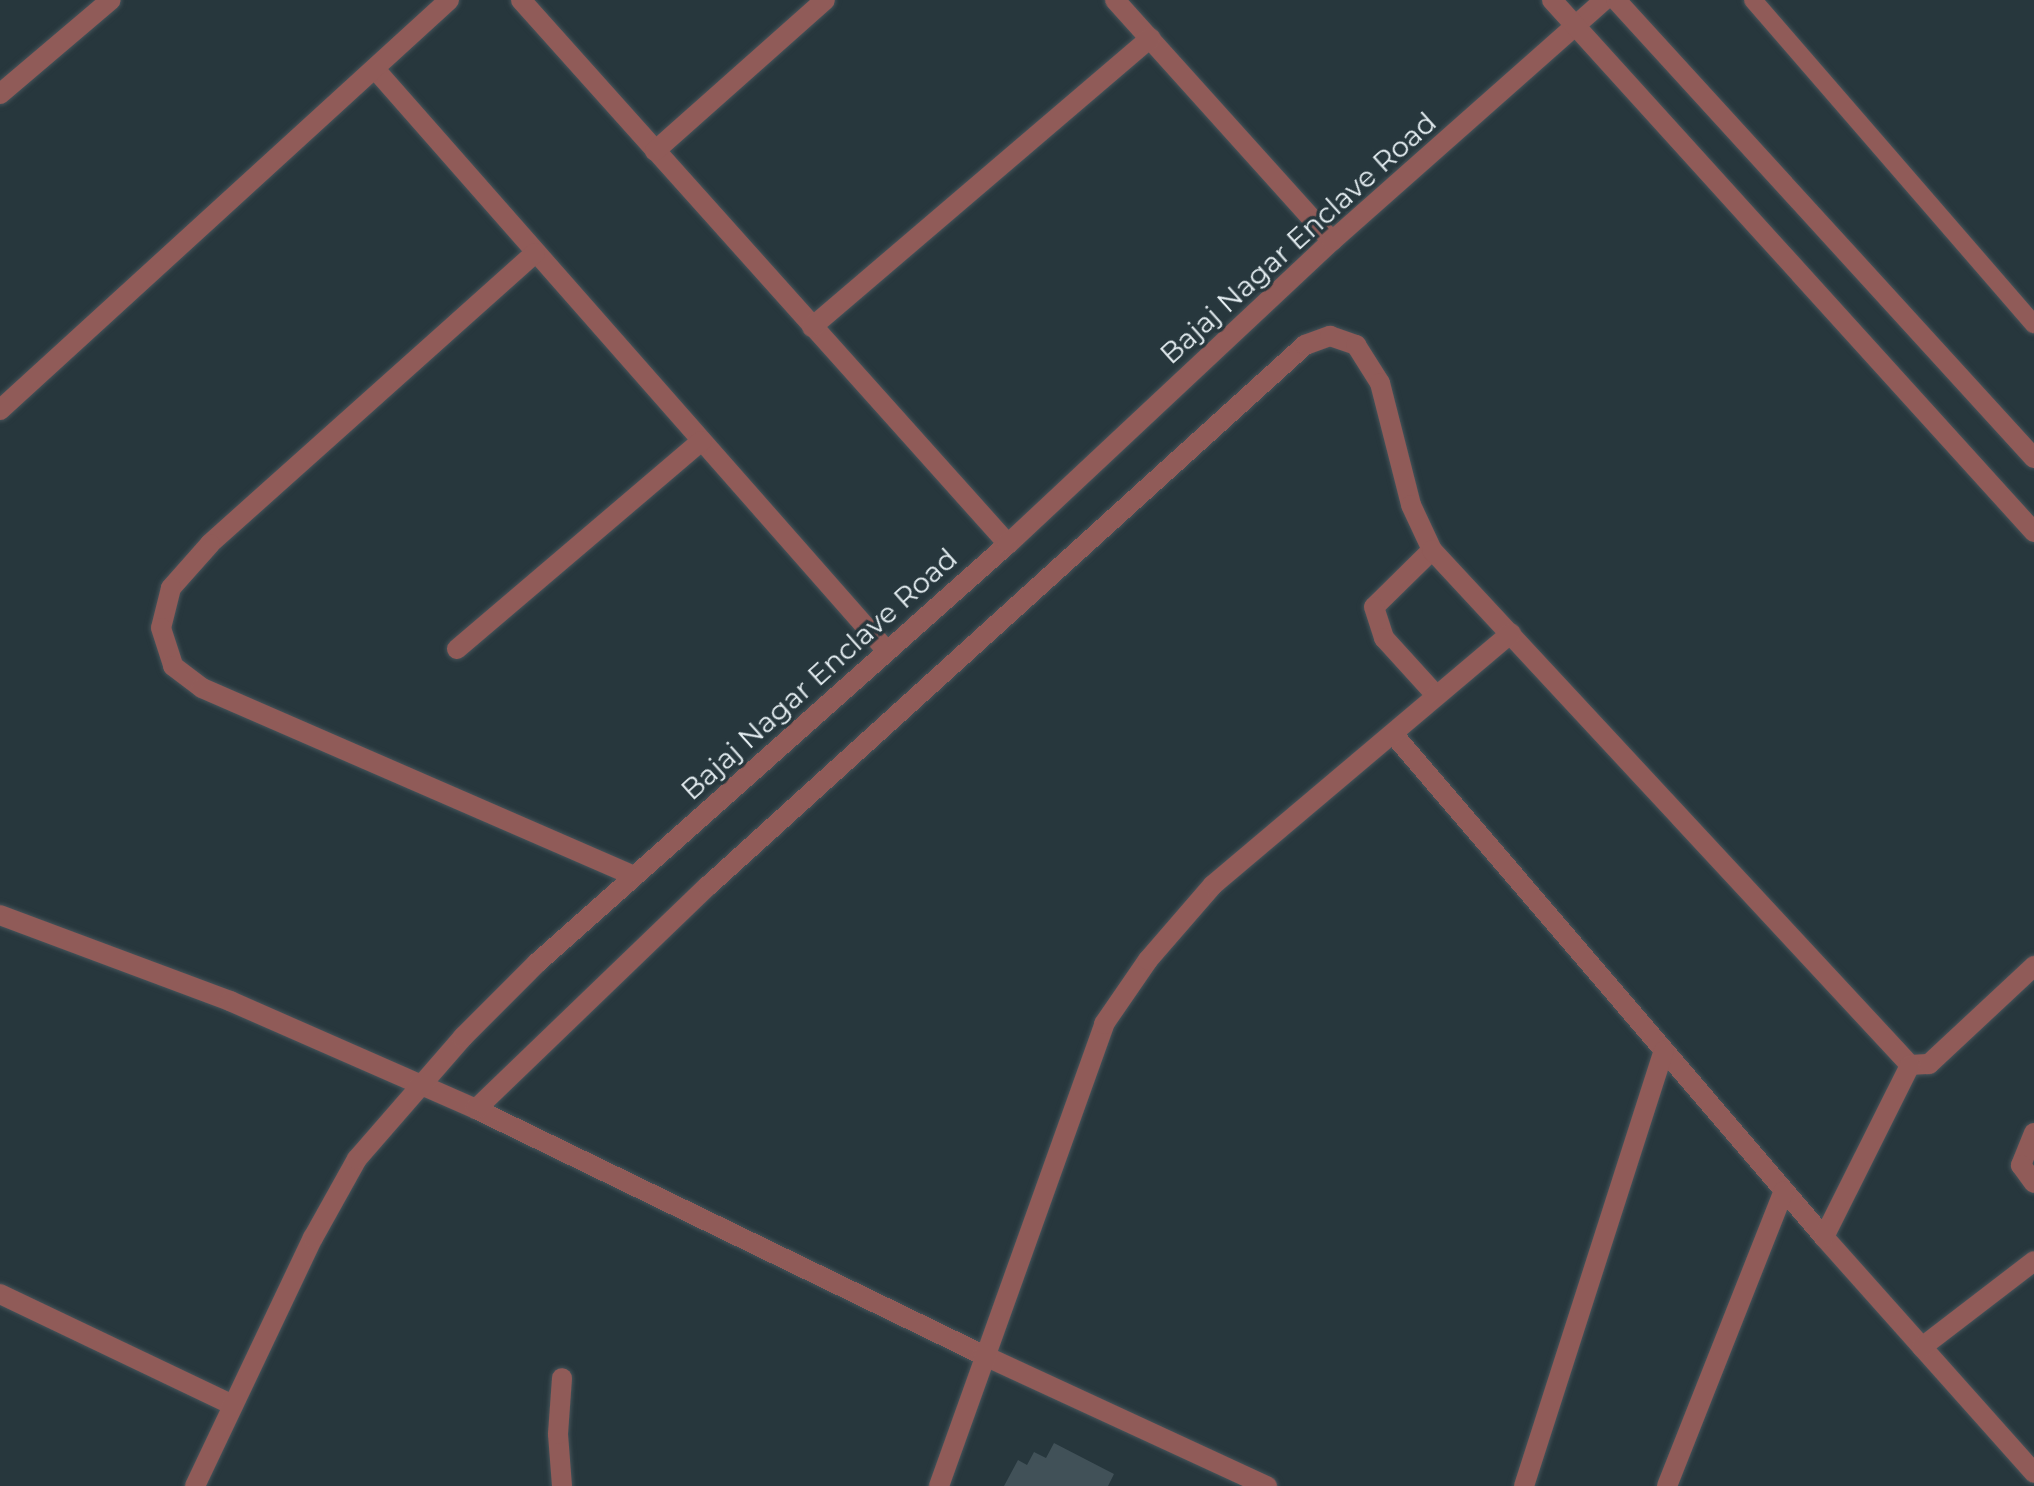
<!DOCTYPE html>
<style>
body{margin:0}
#map{position:relative;width:2034px;height:1486px;overflow:hidden;background:#27373d;font-family:Montserrat,sans-serif}
div>[style]{position:absolute}
.building>*{inset:0;background:#415158}
.roads{filter:drop-shadow(0 0 2px #46545a) drop-shadow(0 0 2px #46545a)}
.service>*{height:18px;margin:-9px;padding:0 9px;transform-origin:9px;border-radius:9px;background:#905b58}
.minor>*{height:20px;margin:-10px;padding:0 10px;transform-origin:10px;border-radius:10px;background:#905b58}
.tertiary>*{height:20px;margin:-10px;padding:0 10px;transform-origin:10px;border-radius:10px;background:#905b58}
span{translate:-50% -50%;white-space:nowrap;text-align:center;line-height:1.15;-webkit-text-stroke:7px #27373d;paint-order:stroke}
.street-label{font-size:28px;color:#e6eff3}
</style>
<div id="map">
<div class="building">
<div style="clip-path:polygon(1054px 1443px,1114px 1474px,1108px 1486px,1004px 1486px,1018px 1460px,1027px 1465px,1034px 1452px,1046px 1458px)"></div>
</div>
<div class="roads">
<div class="service">
<div style="left:1753px;top:0;width:429px;rotate:49.1deg"></div>
</div>
<div class="minor">
<div style="left:521px;top:0;width:730px;rotate:48.16deg"></div>
<div style="left:1115px;top:0;width:324px;rotate:48deg"></div>
<div style="left:375px;top:69px;width:775px;rotate:48.66deg"></div>
<div style="left:0;top:94px;width:145px;rotate:-40.3deg"></div>
<div style="left:655px;top:151px;width:227px;rotate:-41.6deg"></div>
<div style="left:535px;top:253px;width:436px;rotate:138.2deg"></div>
<div style="left:210px;top:544px;width:59px;rotate:131.6deg"></div>
<div style="left:171px;top:588px;width:41px;rotate:104deg"></div>
<div style="left:161px;top:628px;width:40px;rotate:72deg"></div>
<div style="left:173px;top:666px;width:36px;rotate:37deg"></div>
<div style="left:202px;top:688px;width:471px;rotate:23.5deg"></div>
<div style="left:812px;top:327px;width:445px;rotate:-40.5deg"></div>
<div style="left:0;top:410px;width:608px;rotate:-42.4deg"></div>
<div style="left:1432px;top:550px;width:81px;rotate:135.5deg"></div>
<div style="left:1374px;top:607px;width:33px;rotate:72deg"></div>
<div style="left:1384px;top:638px;width:76px;rotate:47.7deg"></div>
<div style="left:457px;top:649px;width:321px;rotate:-40.4deg"></div>
<div style="left:1394px;top:735px;width:661px;rotate:49.42deg"></div>
<div style="left:1824px;top:1237px;width:316px;rotate:48.3deg"></div>
<div style="left:0;top:915px;width:246px;rotate:20.5deg"></div>
<div style="left:230px;top:1001px;width:269px;rotate:23.7deg"></div>
<div style="left:476px;top:1109px;width:564px;rotate:25.88deg"></div>
<div style="left:983px;top:1355px;width:313px;rotate:24.8deg"></div>
<div style="left:476px;top:1109px;width:322px;rotate:-43.9deg"></div>
<div style="left:708px;top:886px;width:806px;rotate:-42.18deg"></div>
<div style="left:1305px;top:345px;width:27px;rotate:-20deg"></div>
<div style="left:1330px;top:336px;width:28px;rotate:19deg"></div>
<div style="left:1356px;top:345px;width:45px;rotate:57.7deg"></div>
<div style="left:1380px;top:383px;width:126px;rotate:75.7deg"></div>
<div style="left:1411px;top:505px;width:50px;rotate:65deg"></div>
<div style="left:1432px;top:550px;width:703px;rotate:47.13deg"></div>
<div style="left:1910px;top:1065px;width:19px;rotate:-3deg"></div>
<div style="left:1929px;top:1064px;width:144px;rotate:-43deg"></div>
<div style="left:2034px;top:1133px;width:35px;rotate:112deg"></div>
<div style="left:2021px;top:1165px;width:22px;rotate:54deg"></div>
<div style="left:1824px;top:1237px;width:192px;rotate:-63.4deg"></div>
<div style="left:0;top:1294px;width:258px;rotate:25.5deg"></div>
<div style="left:1922px;top:1347px;width:141px;rotate:-37.5deg"></div>
<div style="left:195px;top:1486px;width:275px;rotate:-64.6deg"></div>
<div style="left:313px;top:1238px;width:90px;rotate:-60.9deg"></div>
<div style="left:357px;top:1159px;width:162px;rotate:-49deg"></div>
<div style="left:463px;top:1037px;width:105px;rotate:-45deg"></div>
<div style="left:537px;top:963px;width:630px;rotate:-41.66deg"></div>
<div style="left:1008px;top:544px;width:444px;rotate:-43.1deg"></div>
<div style="left:1332px;top:241px;width:363px;rotate:-41.5deg"></div>
<div style="left:562px;top:1486px;width:52px;rotate:-94.4deg"></div>
<div style="left:558px;top:1434px;width:56px;rotate:-85.9deg"></div>
<div style="left:939px;top:1486px;width:491px;rotate:-70.3deg"></div>
<div style="left:1104px;top:1024px;width:78px;rotate:-55.5deg"></div>
<div style="left:1148px;top:960px;width:99px;rotate:-49.1deg"></div>
<div style="left:1213px;top:885px;width:390px;rotate:-40.2deg"></div>
<div style="left:1524px;top:1486px;width:457px;rotate:-72.2deg"></div>
<div style="left:1667px;top:1486px;width:317px;rotate:-68.4deg"></div>
</div>
<div class="tertiary">
<div style="left:1552px;top:0;width:718px;rotate:47.82deg"></div>
<div style="left:1616px;top:0;width:620px;rotate:47.61deg"></div>
</div>
</div>
<div class="street-label">
<span style="left:1298px;top:238px;rotate:-42deg">Bajaj Nagar Enclave Road</span>
<span style="left:819px;top:674px;rotate:-42deg">Bajaj Nagar Enclave Road</span>
</div>
</div>
